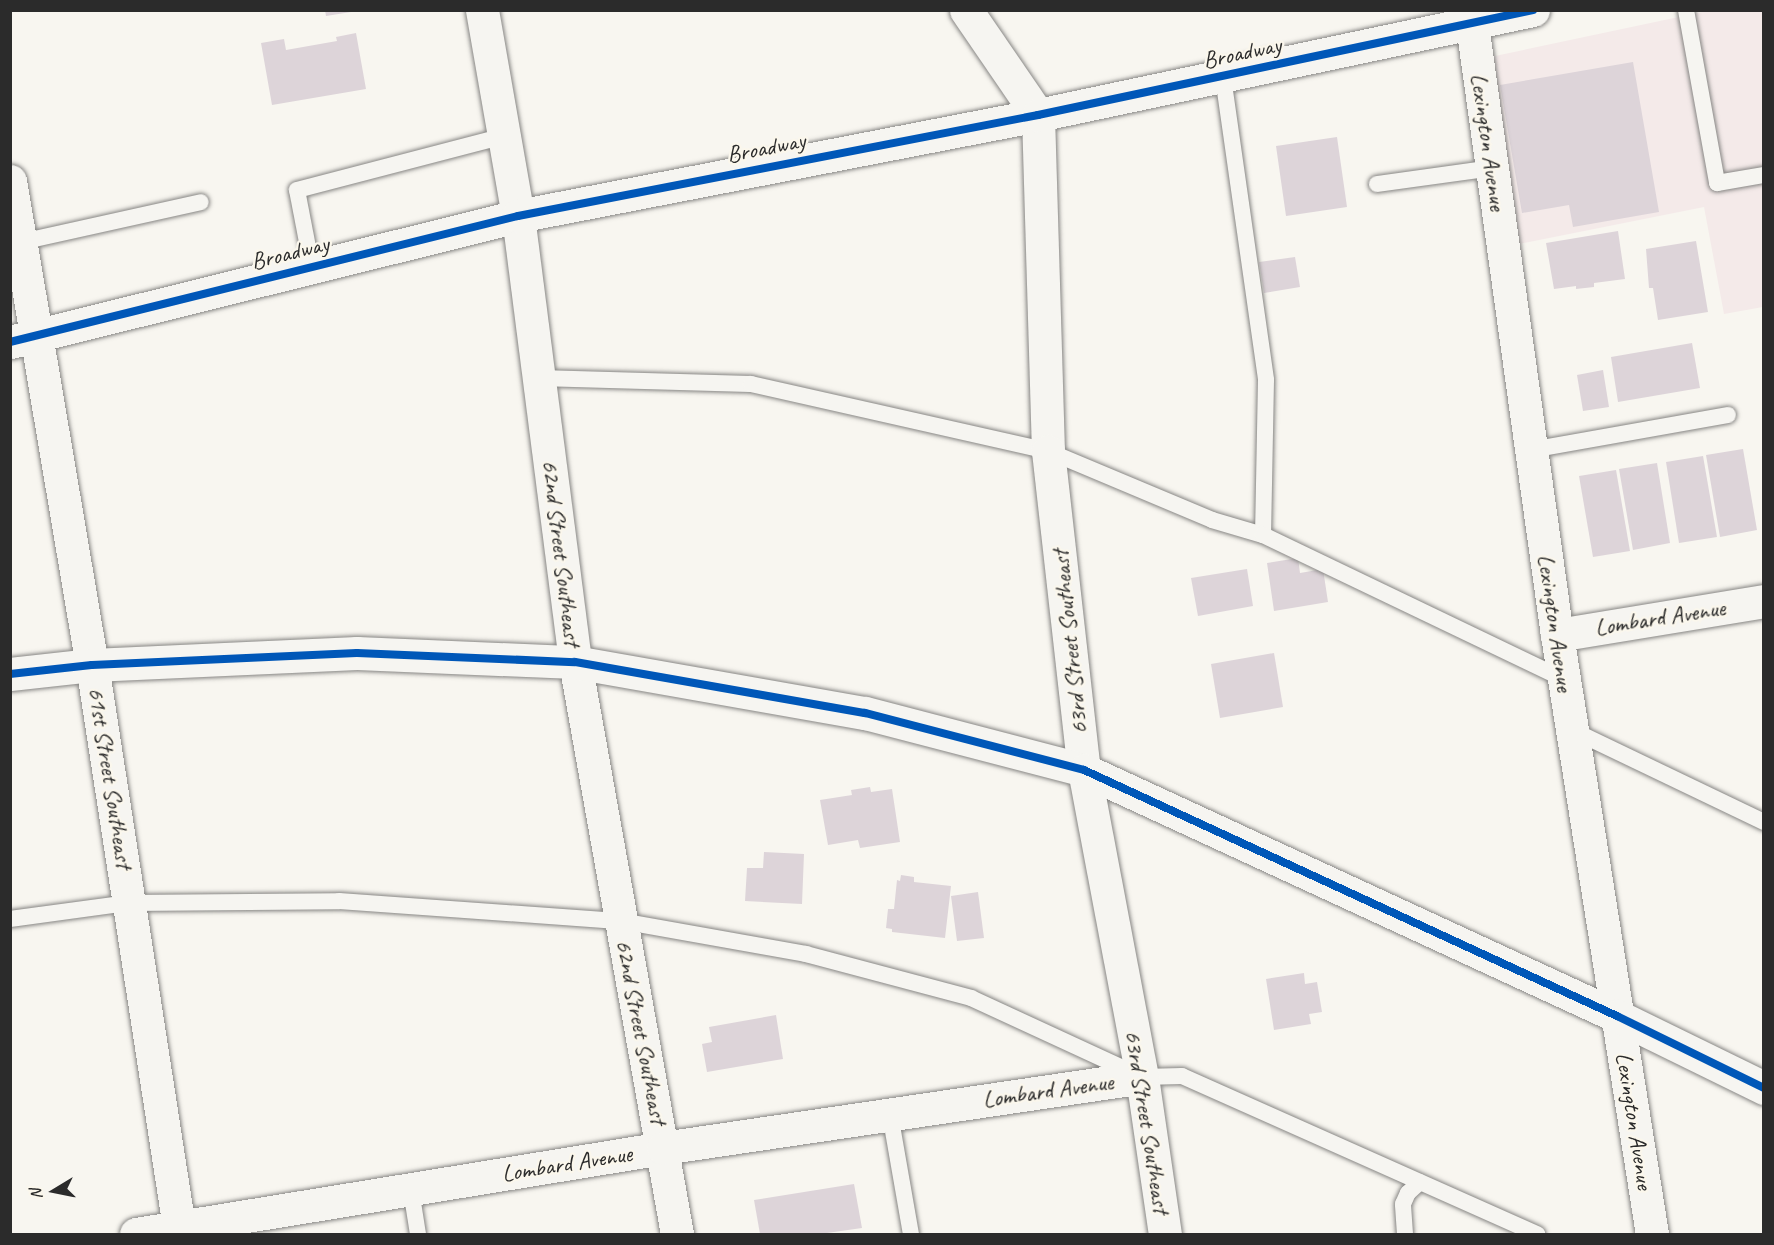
<!DOCTYPE html>
<style>
body{margin:0}
#map{position:relative;width:1774px;height:1245px;overflow:hidden;background:#f8f6f0;font-family:Caveat,sans-serif}
div>[style]{position:absolute}
.built>*{inset:0;background:#f4eae9}
.building>*{inset:0;background:#ddd4d9}
.roads{filter:drop-shadow(0 0 2px #878684) drop-shadow(0 0 2px #878684)}
.lane>*{height:16px;margin:-8px;padding:0 8px;transform-origin:8px;border-radius:8px;background:#f6f5f1}
.street>*{height:33px;margin:-16.5px;padding:0 16.5px;transform-origin:16.5px;border-radius:16.5px;background:#f6f5f1}
.secondary>*{height:33px;margin:-16.5px;padding:0 16.5px;transform-origin:16.5px;border-radius:16.5px;background:#f6f5f1}
.cycleway>*{height:8px;margin:-4px;padding:0 4px;transform-origin:4px;border-radius:4px;background:#0057b8}
span{translate:-50% -50%;white-space:nowrap;text-align:center;line-height:1.15;-webkit-text-stroke:4.5px #fbf7ec;paint-order:stroke}
.street-label{font-size:24px;color:#2b2b2b}
.frame{position:absolute;inset:0;border:12px solid #2b2b2b;pointer-events:none}
.north{position:absolute;left:24px;top:1161px;width:60px;height:60px;-webkit-text-stroke:4px #fbf7ec;paint-order:stroke;rotate:260deg;font-size:16px;font-weight:700;line-height:24px;text-align:center;color:#2b2b2b}
.north::after{content:'';display:block;margin:auto;width:21px;height:27px;background:#2b2b2b;clip-path:polygon(50% 0,100% 100%,50% 72%,0 100%)}
</style>
<div id="map">
<div class="built">
<div style="clip-path:polygon(1707px 11px,1763px 11px,1763px 307px,1724px 314px,1704px 207px,1519px 244px,1486px 68px,1495px 56px)"></div>
</div>
<div class="building">
<div style="clip-path:polygon(325px 10px,351px 10px,351px 12px,326px 16px)"></div>
<div style="clip-path:polygon(356px 33px,366px 89px,272px 105px,261px 43px,284px 39px,286px 50px,337px 41px,336px 37px)"></div>
<div style="clip-path:polygon(1633px 62px,1659px 212px,1573px 227px,1569px 205px,1522px 213px,1500px 85px)"></div>
<div style="clip-path:polygon(1337px 137px,1347px 207px,1286px 216px,1276px 146px)"></div>
<div style="clip-path:polygon(1618px 231px,1625px 279px,1594px 283px,1594px 287px,1576px 289px,1576px 286px,1554px 289px,1546px 243px)"></div>
<div style="clip-path:polygon(1696px 241px,1708px 312px,1658px 320px,1653px 288px,1649px 288px,1646px 249px)"></div>
<div style="clip-path:polygon(1295px 257px,1300px 287px,1264px 293px,1259px 262px)"></div>
<div style="clip-path:polygon(1692px 343px,1700px 388px,1618px 402px,1611px 357px)"></div>
<div style="clip-path:polygon(1603px 370px,1609px 407px,1583px 411px,1577px 375px)"></div>
<div style="clip-path:polygon(1743px 449px,1757px 530px,1720px 537px,1706px 455px)"></div>
<div style="clip-path:polygon(1703px 456px,1717px 537px,1679px 543px,1666px 462px)"></div>
<div style="clip-path:polygon(1657px 463px,1670px 543px,1633px 550px,1619px 469px)"></div>
<div style="clip-path:polygon(1616px 470px,1630px 551px,1593px 557px,1579px 476px)"></div>
<div style="clip-path:polygon(1298px 558px,1300px 573px,1323px 569px,1328px 602px,1274px 611px,1267px 563px)"></div>
<div style="clip-path:polygon(1247px 569px,1253px 606px,1198px 616px,1191px 578px)"></div>
<div style="clip-path:polygon(1274px 653px,1283px 707px,1220px 718px,1211px 664px)"></div>
<div style="clip-path:polygon(870px 787px,871px 792px,892px 789px,900px 842px,860px 848px,858px 840px,828px 845px,820px 800px,852px 795px,851px 790px)"></div>
<div style="clip-path:polygon(764px 852px,804px 854px,802px 904px,745px 901px,747px 868px,763px 868px)"></div>
<div style="clip-path:polygon(901px 875px,914px 877px,914px 882px,951px 886px,945px 938px,892px 932px,892px 929px,886px 928px,888px 909px,894px 909px,897px 880px,900px 881px)"></div>
<div style="clip-path:polygon(978px 892px,984px 938px,957px 941px,951px 896px)"></div>
<div style="clip-path:polygon(1304px 973px,1305px 984px,1317px 982px,1322px 1012px,1309px 1014px,1311px 1024px,1274px 1030px,1266px 979px)"></div>
<div style="clip-path:polygon(776px 1015px,783px 1059px,707px 1072px,702px 1044px,712px 1042px,709px 1027px)"></div>
<div style="clip-path:polygon(854px 1184px,862px 1228px,820px 1234px,760px 1234px,754px 1200px)"></div>
</div>
<div class="roads">
<div class="lane">
<div style="left:1686px;top:10px;width:176px;rotate:79.8deg"></div>
<div style="left:1717px;top:183px;width:48px;rotate:-9.7deg"></div>
<div style="left:1223px;top:77px;width:306px;rotate:81.9deg"></div>
<div style="left:1266px;top:380px;width:155px;rotate:91.1deg"></div>
<div style="left:1377px;top:184px;width:116px;rotate:-7.9deg"></div>
<div style="left:21px;top:242px;width:184px;rotate:-12.5deg"></div>
<div style="left:312px;top:268px;width:79px;rotate:-100.9deg"></div>
<div style="left:297px;top:190px;width:214px;rotate:-14.6deg"></div>
<div style="left:538px;top:378px;width:213px;rotate:1.6deg"></div>
<div style="left:751px;top:384px;width:304px;rotate:12.7deg"></div>
<div style="left:1048px;top:451px;width:178px;rotate:22.8deg"></div>
<div style="left:1212px;top:520px;width:53px;rotate:16.4deg"></div>
<div style="left:1263px;top:535px;width:333px;rotate:25.6deg"></div>
<div style="left:1531px;top:450px;width:200px;rotate:-10.1deg"></div>
<div style="left:1572px;top:730px;width:213px;rotate:25.6deg"></div>
<div style="left:10px;top:919px;width:120px;rotate:-7.7deg"></div>
<div style="left:129px;top:903px;width:210px;rotate:-0.5deg"></div>
<div style="left:339px;top:901px;width:283px;rotate:4.1deg"></div>
<div style="left:621px;top:921px;width:188px;rotate:10.1deg"></div>
<div style="left:806px;top:954px;width:171px;rotate:14.9deg"></div>
<div style="left:971px;top:998px;width:188px;rotate:24.8deg"></div>
<div style="left:1142px;top:1077px;width:40px;rotate:-1.4deg"></div>
<div style="left:1182px;top:1076px;width:389px;rotate:24deg"></div>
<div style="left:890px;top:1114px;width:122px;rotate:80.1deg"></div>
<div style="left:411px;top:1190px;width:45px;rotate:81deg"></div>
<div style="left:1405px;top:1234px;width:30px;rotate:-94deg"></div>
<div style="left:1403px;top:1204px;width:12px;rotate:-66deg"></div>
<div style="left:1408px;top:1193px;width:16px;rotate:-43deg"></div>
</div>
<div class="street">
<div style="left:482px;top:10px;width:209px;rotate:80.1deg"></div>
<div style="left:518px;top:216px;width:450px;rotate:82.7deg"></div>
<div style="left:575px;top:662px;width:581px;rotate:79.89deg"></div>
<div style="left:966px;top:10px;width:127px;rotate:55.6deg"></div>
<div style="left:1038px;top:115px;width:336px;rotate:88.3deg"></div>
<div style="left:1048px;top:451px;width:321px;rotate:83.6deg"></div>
<div style="left:1084px;top:770px;width:312px;rotate:79.3deg"></div>
<div style="left:1142px;top:1077px;width:159px;rotate:81.7deg"></div>
<div style="left:1470px;top:10px;width:631px;rotate:82.08deg"></div>
<div style="left:1557px;top:635px;width:606px;rotate:80.99deg"></div>
<div style="left:10px;top:181px;width:491px;rotate:80.4deg"></div>
<div style="left:92px;top:665px;width:576px;rotate:81.21deg"></div>
<div style="left:1557px;top:635px;width:210px;rotate:-9.3deg"></div>
<div style="left:136px;top:1234px;width:534px;rotate:-9.27deg"></div>
<div style="left:663px;top:1148px;width:484px;rotate:-8.4deg"></div>
</div>
<div class="secondary">
<div style="left:10px;top:342px;width:523px;rotate:-13.93deg"></div>
<div style="left:518px;top:216px;width:530px;rotate:-10.99deg"></div>
<div style="left:1038px;top:115px;width:506px;rotate:-11.98deg"></div>
<div style="left:10px;top:674px;width:82px;rotate:-6.3deg"></div>
<div style="left:92px;top:665px;width:265px;rotate:-2.6deg"></div>
<div style="left:357px;top:653px;width:218px;rotate:2.4deg"></div>
<div style="left:575px;top:662px;width:294px;rotate:10deg"></div>
<div style="left:865px;top:713px;width:226px;rotate:14.6deg"></div>
<div style="left:1084px;top:770px;width:587px;rotate:24.78deg"></div>
<div style="left:1617px;top:1016px;width:164px;rotate:26.1deg"></div>
</div>
</div>
<div class="cycleway">
<div style="left:10px;top:342px;width:523px;rotate:-13.93deg"></div>
<div style="left:518px;top:216px;width:530px;rotate:-10.99deg"></div>
<div style="left:1038px;top:115px;width:506px;rotate:-11.98deg"></div>
<div style="left:10px;top:674px;width:82px;rotate:-6.3deg"></div>
<div style="left:92px;top:665px;width:265px;rotate:-2.6deg"></div>
<div style="left:357px;top:653px;width:218px;rotate:2.4deg"></div>
<div style="left:575px;top:662px;width:294px;rotate:10deg"></div>
<div style="left:865px;top:713px;width:226px;rotate:14.6deg"></div>
<div style="left:1084px;top:770px;width:587px;rotate:24.78deg"></div>
<div style="left:1617px;top:1016px;width:164px;rotate:26.1deg"></div>
</div>
<div class="street-label">
<span style="left:1242px;top:53px;rotate:-12deg">Broadway</span>
<span style="left:1488px;top:142px;rotate:82deg">Lexington Avenue</span>
<span style="left:766px;top:148px;rotate:-11deg">Broadway</span>
<span style="left:290px;top:253px;rotate:-14deg">Broadway</span>
<span style="left:561px;top:553px;rotate:83deg">62nd Street Southeast</span>
<span style="left:1660px;top:618px;rotate:-9deg">Lombard Avenue</span>
<span style="left:1555px;top:623px;rotate:82deg">Lexington Avenue</span>
<span style="left:1070px;top:642px;rotate:-96deg">63rd Street Southeast</span>
<span style="left:110px;top:778px;rotate:81deg">61st Street Southeast</span>
<span style="left:641px;top:1032px;rotate:79deg">62nd Street Southeast</span>
<span style="left:1048px;top:1091px;rotate:-8deg">Lombard Avenue</span>
<span style="left:1634px;top:1121px;rotate:81deg">Lexington Avenue</span>
<span style="left:1147px;top:1122px;rotate:81deg">63rd Street Southeast</span>
<span style="left:567px;top:1164px;rotate:-9deg">Lombard Avenue</span>
</div>
<div class="frame"></div>
<div class="north">N</div>
</div>
